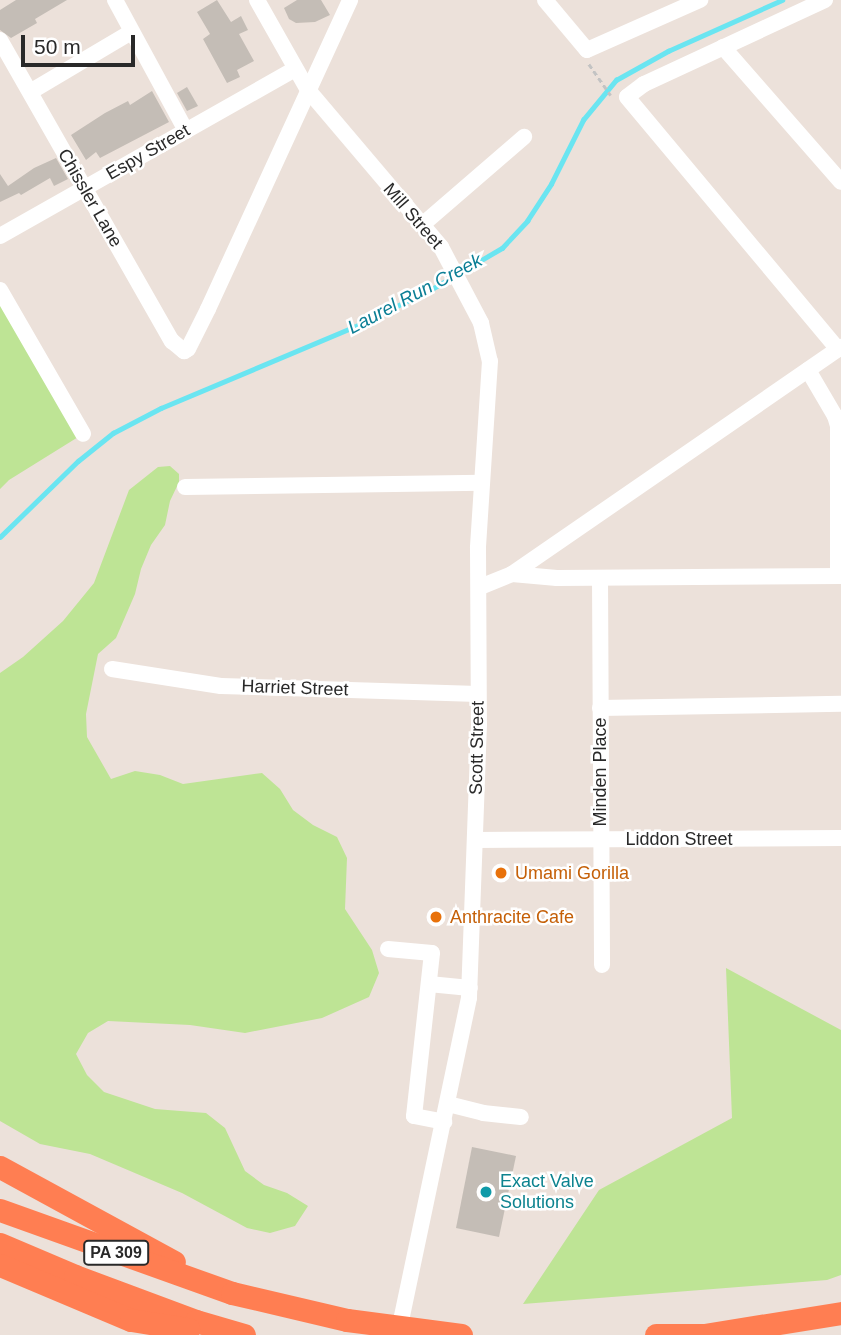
<!DOCTYPE html>
<style>
body{margin:0}
#map{position:relative;width:841px;height:1335px;overflow:hidden;background:#ece1da;font-family:Helvetica,sans-serif}
div>[style]{position:absolute}
.green>*{inset:0;background:#bee495}
.stream>*{height:4.5px;margin:-2.25px;padding:0 2.25px;transform-origin:2.25px;border-radius:2.25px;background:#6ae5f1}
.building>*{inset:0;background:#c4bdb6}
.path>*{height:2.5px;margin-top:-1.25px;transform-origin:0;background:repeating-linear-gradient(90deg,#c3c3c3 0 5px,transparent 0 8.5px)}
.minor>*{height:16px;margin:-8px;padding:0 8px;transform-origin:8px;border-radius:8px;background:#fff}
.highway>*{height:23px;margin:-11.5px;padding:0 11.5px;transform-origin:11.5px;border-radius:11.5px;background:#ff7e52}
.dots>*{width:19px;height:19px;translate:-50% -50%;box-sizing:border-box;border:4px solid #fff;border-radius:50%}
span{translate:-50% -50%;white-space:nowrap;text-align:center;line-height:1.15;-webkit-text-stroke:5px #fff;paint-order:stroke}
.shield-label span{padding:2px 5px;background:#fff;border:2px solid;border-radius:5px;-webkit-text-stroke-width:0}
.shield-label{font-size:16px;color:#292929;font-weight:700}
.street-label{font-size:18px;color:#292929}
.food-label{font-size:18px;color:#c56008}
.left{translate:0 -50%;text-align:left}
.culture-label{font-size:18px;color:#0d838f}
.water-label{font-size:19px;color:#0a7e95;font-style:italic}
.scale{position:absolute;left:21px;top:35px;width:114px;height:32px;box-sizing:border-box;border:4px solid #292929;border-top:0;padding-left:9px;font-size:21px;line-height:24px;white-space:nowrap;color:#292929;-webkit-text-stroke:5px #fff;paint-order:stroke}
</style>
<div id="map">
<div class="green">
<div style="clip-path:polygon(0 295px,83px 434px,9px 480px,0 489px)"></div>
<div style="clip-path:polygon(170px 466px,179px 474px,179px 482px,170px 501px,165px 525px,151px 545px,141px 569px,135px 594px,116px 638px,98px 654px,86px 714px,87px 737px,111px 779px,135px 771px,160px 775px,183px 784px,262px 773px,280px 789px,293px 810px,313px 825px,337px 837px,347px 858px,345px 909px,372px 950px,379px 973px,369px 997px,322px 1018px,245px 1033px,190px 1025px,108px 1021px,88px 1033px,76px 1054px,87px 1075px,104px 1092px,155px 1109px,206px 1113px,225px 1128px,245px 1171px,264px 1185px,287px 1193px,308px 1206px,295px 1226px,270px 1233px,247px 1228px,182px 1193px,90px 1154px,40px 1144px,0 1121px,0 673px,23px 657px,63px 621px,94px 583px,129px 490px,158px 467px)"></div>
<div style="clip-path:polygon(726px 968px,841px 1030px,841px 1275px,827px 1280px,523px 1304px,599px 1190px,732px 1118px)"></div>
</div>
<div class="stream">
<div style="left:0;top:537px;width:109px;rotate:-44.3deg"></div>
<div style="left:78px;top:461px;width:45px;rotate:-38.7deg"></div>
<div style="left:113px;top:433px;width:54px;rotate:-27.5deg"></div>
<div style="left:161px;top:408px;width:209px;rotate:-22.8deg"></div>
<div style="left:354px;top:327px;width:87px;rotate:-26deg"></div>
<div style="left:432px;top:289px;width:81px;rotate:-30.4deg"></div>
<div style="left:502px;top:248px;width:37px;rotate:-47deg"></div>
<div style="left:527px;top:221px;width:44px;rotate:-57deg"></div>
<div style="left:551px;top:184px;width:72px;rotate:-63.4deg"></div>
<div style="left:583px;top:120px;width:52px;rotate:-50.5deg"></div>
<div style="left:616px;top:80px;width:60px;rotate:-29.1deg"></div>
<div style="left:668px;top:51px;width:125px;rotate:-24.1deg"></div>
</div>
<div class="building">
<div style="clip-path:polygon(16px 0,67px 0,35px 19px,37px 23px,11px 38px,0 30px,0 10px)"></div>
<div style="clip-path:polygon(217px 0,231px 22px,241px 16px,248px 30px,239px 34px,254px 61px,237px 70px,240px 77px,227px 83px,203px 39px,210px 34px,197px 12px)"></div>
<div style="clip-path:polygon(297px 0,321px 0,330px 15px,315px 22px,296px 23px,289px 19px,284px 8px)"></div>
<div style="clip-path:polygon(187px 87px,198px 106px,187px 111px,177px 93px)"></div>
<div style="clip-path:polygon(152px 91px,169px 122px,100px 158px,96px 152px,86px 160px,71px 135px,105px 113px,128px 101px,130px 105px)"></div>
<div style="clip-path:polygon(56px 158px,68px 179px,54px 186px,50px 178px,21px 195px,19px 193px,0 202px,0 174px,8px 186px,34px 168px)"></div>
<div style="clip-path:polygon(472px 1147px,516px 1156px,499px 1237px,456px 1228px)"></div>
</div>
<div class="path">
<div style="left:589px;top:64px;width:38px;rotate:55deg"></div>
</div>
<div class="minor">
<div style="left:115px;top:0;width:149px;rotate:61.5deg"></div>
<div style="left:257px;top:0;width:103px;rotate:60.5deg"></div>
<div style="left:308px;top:90px;width:206px;rotate:49.7deg"></div>
<div style="left:441px;top:247px;width:86px;rotate:62.2deg"></div>
<div style="left:481px;top:323px;width:39px;rotate:77deg"></div>
<div style="left:490px;top:361px;width:187px;rotate:93.7deg"></div>
<div style="left:478px;top:548px;width:176px;rotate:89.7deg"></div>
<div style="left:479px;top:724px;width:274px;rotate:92.1deg"></div>
<div style="left:469px;top:998px;width:344px;rotate:101.9deg"></div>
<div style="left:545px;top:0;width:65px;rotate:50deg"></div>
<div style="left:587px;top:50px;width:124px;rotate:-23.9deg"></div>
<div style="left:825px;top:0;width:200px;rotate:155.1deg"></div>
<div style="left:644px;top:84px;width:21px;rotate:143deg"></div>
<div style="left:627px;top:97px;width:329px;rotate:50.1deg"></div>
<div style="left:0;top:40px;width:347px;rotate:60.3deg"></div>
<div style="left:172px;top:341px;width:16px;rotate:40deg"></div>
<div style="left:184px;top:351px;width:4px;rotate:-27deg"></div>
<div style="left:188px;top:349px;width:45px;rotate:-63.4deg"></div>
<div style="left:208px;top:309px;width:340px;rotate:-65.3deg"></div>
<div style="left:723px;top:47px;width:179px;rotate:48.8deg"></div>
<div style="left:30px;top:92px;width:117px;rotate:-30.7deg"></div>
<div style="left:422px;top:225px;width:135px;rotate:-40.8deg"></div>
<div style="left:0;top:236px;width:339px;rotate:-29.5deg"></div>
<div style="left:0;top:290px;width:166px;rotate:60deg"></div>
<div style="left:808px;top:370px;width:53px;rotate:59.6deg"></div>
<div style="left:835px;top:416px;width:10px;rotate:73deg"></div>
<div style="left:838px;top:426px;width:150px;rotate:90deg"></div>
<div style="left:185px;top:487px;width:297px;rotate:-0.8deg"></div>
<div style="left:512px;top:574px;width:45px;rotate:5.1deg"></div>
<div style="left:557px;top:578px;width:284px;rotate:-0.4deg"></div>
<div style="left:600px;top:578px;width:387px;rotate:89.7deg"></div>
<div style="left:480px;top:587px;width:35px;rotate:-22deg"></div>
<div style="left:512px;top:574px;width:400px;rotate:-34.6deg"></div>
<div style="left:112px;top:669px;width:110px;rotate:8.9deg"></div>
<div style="left:221px;top:686px;width:257px;rotate:1.8deg"></div>
<div style="left:600px;top:708px;width:241px;rotate:-1deg"></div>
<div style="left:475px;top:840px;width:366px;rotate:-0.3deg"></div>
<div style="left:388px;top:949px;width:44px;rotate:5.2deg"></div>
<div style="left:432px;top:953px;width:164px;rotate:96.3deg"></div>
<div style="left:414px;top:1116px;width:31px;rotate:11deg"></div>
<div style="left:429px;top:984px;width:41px;rotate:5.6deg"></div>
<div style="left:448px;top:1104px;width:36px;rotate:14deg"></div>
<div style="left:483px;top:1113px;width:38px;rotate:6deg"></div>
</div>
<div class="highway">
<div style="left:0;top:1167px;width:198px;rotate:28.6deg"></div>
<div style="left:0;top:1210px;width:246px;rotate:19.7deg"></div>
<div style="left:232px;top:1293px;width:118px;rotate:13.2deg"></div>
<div style="left:347px;top:1320px;width:115px;rotate:7.5deg"></div>
<div style="left:0;top:1244px;width:82px;rotate:23.1deg"></div>
<div style="left:75px;top:1276px;width:129px;rotate:20.4deg"></div>
<div style="left:196px;top:1321px;width:50px;rotate:16.3deg"></div>
<div style="left:0;top:1265px;width:142px;rotate:22.8deg"></div>
<div style="left:131px;top:1320px;width:58px;rotate:9deg"></div>
<div style="left:656px;top:1335px;width:48px"></div>
<div style="left:704px;top:1335px;width:139px;rotate:-9.1deg"></div>
</div>
<div class="dots">
<div style="left:501px;top:873px;background:#e8710a"></div>
<div style="left:436px;top:917px;background:#e8710a"></div>
<div style="left:486px;top:1192px;background:#0f9aa8"></div>
</div>
<div class="shield-label">
<span style="left:116px;top:1253px">PA 309</span>
</div>
<div class="street-label">
<span style="left:148px;top:152px;rotate:-30deg">Espy Street</span>
<span style="left:90px;top:198px;rotate:60deg">Chissler Lane</span>
<span style="left:413px;top:216px;rotate:49deg">Mill Street</span>
<span style="left:295px;top:688px;rotate:2deg">Harriet Street</span>
<span style="left:477px;top:748px;rotate:-89deg">Scott Street</span>
<span style="left:600px;top:772px;rotate:-90deg">Minden Place</span>
<span style="left:679px;top:839px">Liddon Street</span>
</div>
<div class="food-label">
<span class="left" style="left:515px;top:873px">Umami Gorilla</span>
<span class="left" style="left:450px;top:917px">Anthracite Cafe</span>
</div>
<div class="culture-label">
<span class="left" style="left:500px;top:1192px">Exact Valve<br>Solutions</span>
</div>
<div class="water-label">
<span style="left:415px;top:294px;rotate:-28deg">Laurel Run Creek</span>
</div>
<div class="scale">50 m</div>
</div>
